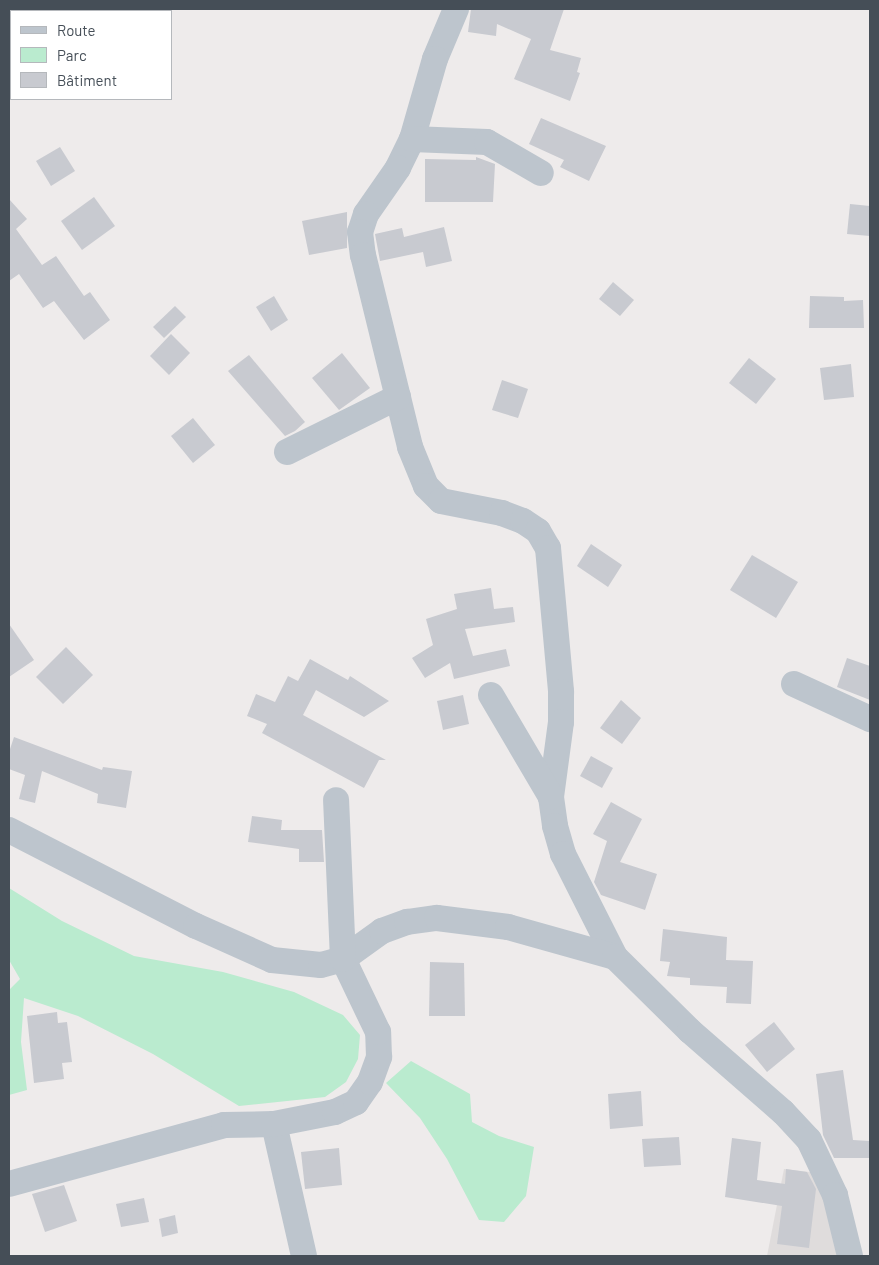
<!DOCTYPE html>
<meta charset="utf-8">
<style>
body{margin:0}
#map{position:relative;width:879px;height:1265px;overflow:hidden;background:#eeebeb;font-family:Barlow,sans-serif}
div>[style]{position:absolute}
.education>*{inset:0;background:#dfdcdc}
.green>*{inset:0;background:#baebcf}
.building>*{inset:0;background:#c8cad0}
.minor>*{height:26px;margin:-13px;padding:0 13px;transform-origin:13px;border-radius:13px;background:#bdc5cd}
span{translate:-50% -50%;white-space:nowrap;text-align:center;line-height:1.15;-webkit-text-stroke:5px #fff;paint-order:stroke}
.frame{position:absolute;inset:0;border:10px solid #454e57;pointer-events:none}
.legend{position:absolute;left:10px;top:10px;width:162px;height:90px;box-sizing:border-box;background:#fff;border:1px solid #b5b8bc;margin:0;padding:6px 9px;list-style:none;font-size:15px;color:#454e57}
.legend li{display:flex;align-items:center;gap:10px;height:25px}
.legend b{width:25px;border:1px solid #b5b8bc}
</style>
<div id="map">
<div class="education">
<div style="clip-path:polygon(784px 1169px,818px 1173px,843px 1256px,767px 1256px)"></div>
</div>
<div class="green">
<div style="clip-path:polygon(9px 888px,62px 921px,134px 956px,223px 972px,294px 992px,343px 1015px,360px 1035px,358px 1059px,346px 1082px,325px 1097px,239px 1106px,153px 1054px,78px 1016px,24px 998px,21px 1042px,27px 1090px,9px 1095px,9px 990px,20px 979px,9px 960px)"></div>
<div style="clip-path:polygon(411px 1061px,470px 1094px,472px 1122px,499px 1136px,534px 1147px,526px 1196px,504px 1222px,479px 1220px,447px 1159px,420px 1118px,386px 1083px)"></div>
</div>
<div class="building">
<div style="clip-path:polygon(471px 9px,564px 9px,550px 50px,581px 58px,577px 72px,580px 73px,570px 101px,514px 79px,531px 39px,497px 24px,496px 36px,468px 32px)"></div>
<div style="clip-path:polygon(541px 118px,606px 146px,589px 181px,560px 167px,564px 160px,529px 144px)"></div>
<div style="clip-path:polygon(60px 147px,75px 171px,51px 186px,36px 161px)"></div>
<div style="clip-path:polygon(476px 157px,495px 164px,493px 202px,425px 202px,425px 159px,476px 160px)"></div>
<div style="clip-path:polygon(94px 197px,115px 226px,82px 250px,61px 221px)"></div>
<div style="clip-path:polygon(9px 199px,27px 219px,16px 229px,42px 265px,56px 256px,84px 296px,90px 292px,110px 320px,84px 340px,54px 301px,43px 308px,19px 274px,9px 281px)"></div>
<div style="clip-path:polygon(850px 204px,870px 206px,870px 236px,847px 234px)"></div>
<div style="clip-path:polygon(347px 212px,347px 248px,309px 255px,302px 221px)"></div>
<div style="clip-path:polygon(444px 227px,452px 261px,426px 267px,423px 252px,380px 261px,375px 234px,402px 228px,404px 237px)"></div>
<div style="clip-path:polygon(613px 282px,634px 300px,620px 316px,599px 299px)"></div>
<div style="clip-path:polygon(274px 296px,288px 320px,271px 331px,256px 307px)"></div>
<div style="clip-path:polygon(810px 296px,844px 297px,844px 301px,863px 300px,864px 328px,809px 328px)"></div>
<div style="clip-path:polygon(175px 306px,186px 317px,164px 338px,153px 327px)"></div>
<div style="clip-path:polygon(171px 334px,190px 353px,169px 375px,150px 356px)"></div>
<div style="clip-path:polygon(342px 353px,370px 388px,339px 410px,312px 378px)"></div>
<div style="clip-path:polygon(249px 355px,305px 422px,295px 431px,285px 436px,228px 371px)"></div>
<div style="clip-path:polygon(749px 358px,776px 379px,756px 404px,729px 383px)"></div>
<div style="clip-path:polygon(851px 364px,854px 397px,824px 400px,820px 368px)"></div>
<div style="clip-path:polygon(502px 380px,528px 389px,518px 418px,492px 410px)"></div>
<div style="clip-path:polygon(193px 418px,215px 445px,193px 463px,171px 436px)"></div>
<div style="clip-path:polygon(591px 544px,622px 565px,608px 587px,577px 566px)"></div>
<div style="clip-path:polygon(752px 555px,798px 582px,776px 618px,730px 590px)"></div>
<div style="clip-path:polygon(491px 588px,494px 609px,513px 607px,515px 622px,465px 629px,473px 656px,506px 649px,510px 666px,454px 679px,450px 663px,425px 678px,412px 658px,433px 645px,426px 619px,457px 609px,454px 594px)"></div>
<div style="clip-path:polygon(9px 624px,34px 660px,9px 677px)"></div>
<div style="clip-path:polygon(66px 647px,93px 675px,63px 704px,36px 677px)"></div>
<div style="clip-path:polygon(847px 658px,870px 666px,870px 700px,837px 687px)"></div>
<div style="clip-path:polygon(310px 659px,348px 680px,350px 676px,389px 701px,364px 717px,316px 690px,303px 715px,386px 760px,379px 760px,364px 788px,262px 733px,267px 724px,247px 716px,256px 694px,275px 702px,288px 676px,298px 681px)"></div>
<div style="clip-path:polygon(463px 695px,469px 724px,443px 730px,437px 701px)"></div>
<div style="clip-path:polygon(621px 700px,641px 718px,622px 744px,600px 728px)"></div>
<div style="clip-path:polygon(14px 737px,102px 770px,103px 767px,132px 771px,126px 808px,97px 803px,98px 794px,42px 771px,35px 803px,19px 799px,25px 775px,9px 769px,9px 752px)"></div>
<div style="clip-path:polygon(591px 756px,613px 768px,602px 788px,580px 776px)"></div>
<div style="clip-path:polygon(611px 802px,642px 819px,620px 862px,657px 874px,645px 910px,601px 895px,594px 882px,607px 841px,593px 834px)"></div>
<div style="clip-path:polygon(252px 816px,282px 820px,281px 830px,322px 830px,324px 862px,299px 862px,299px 849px,248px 842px)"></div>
<div style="clip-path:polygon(663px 929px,727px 937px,726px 960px,753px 961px,751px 1004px,726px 1003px,727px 987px,690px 985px,690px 978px,667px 976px,670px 962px,660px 961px)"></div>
<div style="clip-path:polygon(430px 962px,464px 963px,465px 1016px,429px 1016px)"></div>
<div style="clip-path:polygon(57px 1012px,58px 1023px,67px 1022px,72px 1062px,62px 1063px,64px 1079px,34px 1083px,27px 1016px)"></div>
<div style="clip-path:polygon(774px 1022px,795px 1049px,767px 1072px,745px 1045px)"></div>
<div style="clip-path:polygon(843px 1070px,853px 1140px,870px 1141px,870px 1158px,834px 1158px,823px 1135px,816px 1074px)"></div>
<div style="clip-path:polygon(641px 1091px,643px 1126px,610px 1129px,608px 1094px)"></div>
<div style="clip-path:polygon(679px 1137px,681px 1165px,644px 1167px,642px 1139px)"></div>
<div style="clip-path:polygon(732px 1138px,761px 1142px,757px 1180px,785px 1184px,786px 1169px,807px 1172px,816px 1189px,809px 1248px,777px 1244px,782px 1206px,725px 1197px)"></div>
<div style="clip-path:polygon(339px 1148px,342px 1185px,305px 1189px,301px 1152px)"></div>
<div style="clip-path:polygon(64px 1185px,77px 1221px,45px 1232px,32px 1194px)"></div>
<div style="clip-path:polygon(144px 1198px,149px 1222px,121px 1227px,116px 1204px)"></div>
<div style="clip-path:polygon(175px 1215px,178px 1233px,162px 1237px,159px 1219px)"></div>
</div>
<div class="minor">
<div style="left:456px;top:9px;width:54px;rotate:112.8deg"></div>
<div style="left:435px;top:59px;width:83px;rotate:106deg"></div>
<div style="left:412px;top:139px;width:32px;rotate:116deg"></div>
<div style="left:398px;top:168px;width:56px;rotate:124.8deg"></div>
<div style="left:366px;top:214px;width:19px;rotate:108deg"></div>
<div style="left:360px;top:232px;width:23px;rotate:83deg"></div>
<div style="left:363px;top:255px;width:198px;rotate:76.2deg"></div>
<div style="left:410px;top:447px;width:42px;rotate:67.7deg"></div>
<div style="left:426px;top:486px;width:21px;rotate:45deg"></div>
<div style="left:441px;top:501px;width:62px;rotate:11.1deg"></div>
<div style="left:502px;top:513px;width:22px;rotate:21deg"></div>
<div style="left:523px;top:521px;width:18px;rotate:34deg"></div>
<div style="left:538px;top:531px;width:20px;rotate:60deg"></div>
<div style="left:548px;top:548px;width:145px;rotate:84.8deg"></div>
<div style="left:561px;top:692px;width:30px;rotate:90deg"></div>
<div style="left:561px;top:722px;width:76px;rotate:97.6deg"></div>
<div style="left:551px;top:797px;width:29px;rotate:82deg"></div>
<div style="left:555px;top:826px;width:29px;rotate:74deg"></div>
<div style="left:563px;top:854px;width:115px;rotate:63.2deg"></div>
<div style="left:412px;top:139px;width:75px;rotate:2.3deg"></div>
<div style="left:487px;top:142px;width:62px;rotate:29.9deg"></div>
<div style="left:287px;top:452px;width:124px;rotate:-26.4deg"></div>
<div style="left:794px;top:684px;width:84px;rotate:24.7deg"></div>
<div style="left:491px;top:695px;width:118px;rotate:59.5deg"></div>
<div style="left:9px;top:830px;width:210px;rotate:27.2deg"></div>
<div style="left:196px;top:926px;width:83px;rotate:24.1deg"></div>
<div style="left:272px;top:960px;width:49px;rotate:5.8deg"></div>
<div style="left:321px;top:965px;width:23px;rotate:-15deg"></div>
<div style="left:343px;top:959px;width:48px;rotate:-35.7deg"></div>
<div style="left:382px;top:931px;width:27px;rotate:-20deg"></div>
<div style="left:407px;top:922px;width:30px;rotate:-8deg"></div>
<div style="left:437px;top:918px;width:72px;rotate:7.2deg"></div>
<div style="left:508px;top:927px;width:111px;rotate:15.7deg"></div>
<div style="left:615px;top:957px;width:105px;rotate:44.6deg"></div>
<div style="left:690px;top:1031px;width:123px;rotate:41.1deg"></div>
<div style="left:783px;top:1112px;width:38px;rotate:47deg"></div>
<div style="left:809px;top:1140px;width:61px;rotate:64.7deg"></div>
<div style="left:835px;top:1195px;width:63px;rotate:76.2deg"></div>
<div style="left:274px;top:1124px;width:135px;rotate:77.2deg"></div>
<div style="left:9px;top:1184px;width:223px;rotate:-15.3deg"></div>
<div style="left:224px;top:1125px;width:50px;rotate:-1.1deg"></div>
<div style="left:274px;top:1124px;width:62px;rotate:-11.1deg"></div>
<div style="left:335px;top:1112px;width:23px;rotate:-25deg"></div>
<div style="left:356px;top:1102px;width:24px;rotate:-55deg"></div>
<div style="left:370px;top:1082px;width:27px;rotate:-70deg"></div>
<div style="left:379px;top:1057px;width:25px;rotate:-92deg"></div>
<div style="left:378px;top:1032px;width:81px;rotate:-115.6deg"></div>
<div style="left:343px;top:959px;width:159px;rotate:-92.5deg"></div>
</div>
<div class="frame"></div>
<ul class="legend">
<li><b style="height:6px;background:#bdc5cd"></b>Route</li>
<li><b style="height:14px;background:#baebcf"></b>Parc</li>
<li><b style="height:14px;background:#c8cad0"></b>Bâtiment</li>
</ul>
</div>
